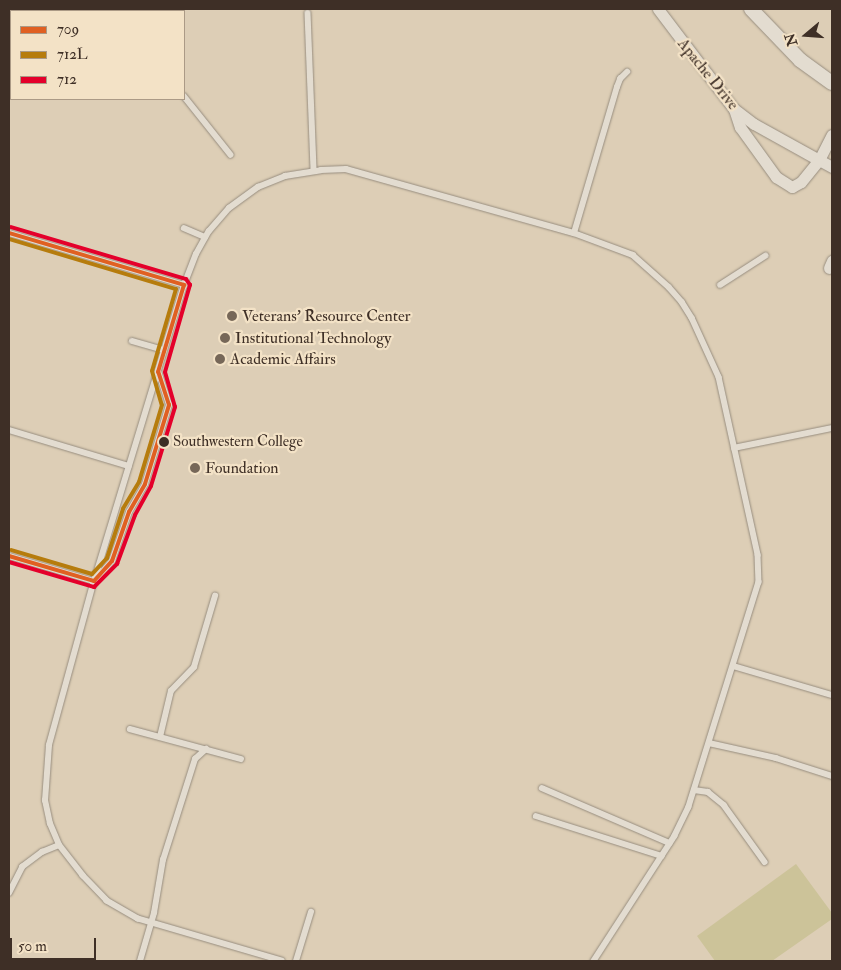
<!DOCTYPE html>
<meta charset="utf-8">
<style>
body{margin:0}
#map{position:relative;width:841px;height:970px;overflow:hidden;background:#ddceb6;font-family:"IM FELL Double Pica",serif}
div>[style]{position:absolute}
.green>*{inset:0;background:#ccc399}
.roads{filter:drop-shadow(0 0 1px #978d7f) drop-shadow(0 0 1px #978d7f)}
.service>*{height:5.5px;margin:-2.75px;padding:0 2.75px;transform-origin:2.75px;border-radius:2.75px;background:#e3dcd0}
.minor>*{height:11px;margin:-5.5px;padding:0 5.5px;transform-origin:5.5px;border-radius:5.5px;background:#e3dcd0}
.tertiary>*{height:14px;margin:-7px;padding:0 7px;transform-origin:7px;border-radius:7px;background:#e3dcd0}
.primary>*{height:18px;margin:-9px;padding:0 9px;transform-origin:9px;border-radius:9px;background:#d7ccbc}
.bus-1>*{height:4px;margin:-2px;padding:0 2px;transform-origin:2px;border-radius:2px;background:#e06022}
.bus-2>*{height:4px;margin:-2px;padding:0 2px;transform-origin:2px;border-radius:2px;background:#b67c0d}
.bus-3>*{height:4px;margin:-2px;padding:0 2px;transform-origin:2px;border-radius:2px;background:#e4002b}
.dots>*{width:14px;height:14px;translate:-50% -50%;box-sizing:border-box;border:2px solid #f3e2c6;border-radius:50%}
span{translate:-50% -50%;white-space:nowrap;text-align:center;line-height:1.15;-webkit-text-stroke:4.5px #f3e2c6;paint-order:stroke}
.bus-label{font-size:15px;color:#3e2f26}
.left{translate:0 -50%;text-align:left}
.street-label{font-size:16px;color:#3e2f26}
.poi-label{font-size:16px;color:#3e2f26}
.frame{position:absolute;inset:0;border:10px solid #3e2f26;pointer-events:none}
.legend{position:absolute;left:10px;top:10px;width:175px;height:90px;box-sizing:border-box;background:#f3e2c6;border:1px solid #ab9a86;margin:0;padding:6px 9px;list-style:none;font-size:15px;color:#3e2f26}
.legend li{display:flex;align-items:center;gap:10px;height:25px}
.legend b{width:25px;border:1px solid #ab9a86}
.north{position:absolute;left:781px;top:10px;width:50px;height:50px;-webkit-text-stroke:4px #f3e2c6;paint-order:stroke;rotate:252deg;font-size:14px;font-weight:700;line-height:20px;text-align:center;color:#3e2f26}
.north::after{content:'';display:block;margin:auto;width:18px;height:22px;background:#3e2f26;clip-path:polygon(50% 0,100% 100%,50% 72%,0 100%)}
.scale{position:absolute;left:10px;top:938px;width:86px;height:22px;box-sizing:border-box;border:2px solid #3e2f26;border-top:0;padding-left:6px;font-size:15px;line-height:18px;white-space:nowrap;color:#3e2f26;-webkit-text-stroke:4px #f3e2c6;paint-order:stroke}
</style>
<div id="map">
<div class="green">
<div style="clip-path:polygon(796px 864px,832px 913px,832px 919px,772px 961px,715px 961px,697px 936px)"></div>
</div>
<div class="roads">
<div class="service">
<div style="left:100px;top:9px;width:7px;rotate:16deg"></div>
<div style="left:119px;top:9px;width:3px;rotate:45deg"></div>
<div style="left:308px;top:13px;width:158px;rotate:87.8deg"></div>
<div style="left:184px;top:96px;width:75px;rotate:51.5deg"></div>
<div style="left:184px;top:228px;width:23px;rotate:23deg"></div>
<div style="left:9px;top:233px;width:183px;rotate:16.5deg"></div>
<div style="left:574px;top:233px;width:152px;rotate:-73.6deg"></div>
<div style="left:617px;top:87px;width:9px;rotate:-69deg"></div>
<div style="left:620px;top:79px;width:10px;rotate:-45deg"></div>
<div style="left:720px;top:285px;width:54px;rotate:-32.8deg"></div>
<div style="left:132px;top:341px;width:33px;rotate:16deg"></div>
<div style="left:9px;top:430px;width:125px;rotate:16.7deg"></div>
<div style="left:734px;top:448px;width:100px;rotate:-11.5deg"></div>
<div style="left:9px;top:556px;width:89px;rotate:16.4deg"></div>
<div style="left:94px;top:581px;width:27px;rotate:-48deg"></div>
<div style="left:112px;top:561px;width:52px;rotate:-70.9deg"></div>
<div style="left:129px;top:512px;width:32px;rotate:-60deg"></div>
<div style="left:145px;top:484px;width:83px;rotate:-73.1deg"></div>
<div style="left:169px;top:405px;width:35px;rotate:-108deg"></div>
<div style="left:733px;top:666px;width:103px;rotate:16.3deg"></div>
<div style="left:130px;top:729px;width:115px;rotate:15.1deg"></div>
<div style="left:160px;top:737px;width:47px;rotate:-76.6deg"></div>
<div style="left:171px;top:691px;width:33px;rotate:-46deg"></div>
<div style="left:194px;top:667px;width:74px;rotate:-73.5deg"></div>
<div style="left:709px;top:743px;width:69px;rotate:12.6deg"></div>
<div style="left:776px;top:758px;width:59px;rotate:17.8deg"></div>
<div style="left:542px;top:788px;width:139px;rotate:23.3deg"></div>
<div style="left:694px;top:790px;width:14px;rotate:8deg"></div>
<div style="left:708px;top:792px;width:21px;rotate:39deg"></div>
<div style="left:724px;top:805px;width:70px;rotate:54.3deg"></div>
<div style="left:536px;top:816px;width:132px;rotate:17.6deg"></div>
<div style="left:9px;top:893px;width:29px;rotate:-63deg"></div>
<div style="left:22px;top:867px;width:25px;rotate:-37deg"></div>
<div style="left:42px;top:852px;width:18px;rotate:-22deg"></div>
<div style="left:140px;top:961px;width:50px;rotate:-73.7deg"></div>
<div style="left:154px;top:913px;width:54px;rotate:-80.4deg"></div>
<div style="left:163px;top:860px;width:106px;rotate:-72.4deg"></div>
<div style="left:195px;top:759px;width:15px;rotate:-42deg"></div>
<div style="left:282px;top:961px;width:150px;rotate:-163.7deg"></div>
<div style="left:138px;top:919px;width:36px;rotate:-150deg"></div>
<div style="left:107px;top:901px;width:35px;rotate:-134deg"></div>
<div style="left:83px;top:876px;width:39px;rotate:-128deg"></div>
<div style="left:59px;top:845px;width:23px;rotate:-113deg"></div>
<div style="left:50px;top:824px;width:24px;rotate:-102deg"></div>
<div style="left:45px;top:801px;width:56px;rotate:-85.9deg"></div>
<div style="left:49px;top:745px;width:170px;rotate:-74.7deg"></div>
<div style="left:94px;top:581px;width:309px;rotate:-73.1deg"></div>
<div style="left:184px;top:285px;width:33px;rotate:-69deg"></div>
<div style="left:196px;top:254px;width:26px;rotate:-61deg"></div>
<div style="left:209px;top:231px;width:30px;rotate:-49deg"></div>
<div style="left:229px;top:208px;width:36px;rotate:-36deg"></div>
<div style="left:258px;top:187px;width:29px;rotate:-22deg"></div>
<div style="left:285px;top:176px;width:36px;rotate:-9deg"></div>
<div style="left:321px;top:170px;width:25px;rotate:-2deg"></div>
<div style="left:346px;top:169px;width:237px;rotate:15.7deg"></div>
<div style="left:574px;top:233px;width:63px;rotate:20.4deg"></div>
<div style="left:633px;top:255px;width:48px;rotate:41.6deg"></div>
<div style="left:669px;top:287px;width:20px;rotate:49deg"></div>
<div style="left:682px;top:302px;width:19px;rotate:58deg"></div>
<div style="left:692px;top:318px;width:65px;rotate:65.4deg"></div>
<div style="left:719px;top:377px;width:182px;rotate:77.6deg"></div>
<div style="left:758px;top:555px;width:27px;rotate:88deg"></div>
<div style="left:759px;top:582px;width:236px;rotate:107.3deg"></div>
<div style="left:689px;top:807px;width:32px;rotate:116deg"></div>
<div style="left:675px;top:836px;width:149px;rotate:122.9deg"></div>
<div style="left:296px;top:961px;width:51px;rotate:-73deg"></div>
</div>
<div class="minor">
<div style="left:658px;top:9px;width:126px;rotate:52.8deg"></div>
<div style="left:734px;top:109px;width:25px;rotate:37deg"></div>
<div style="left:754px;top:124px;width:74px;rotate:29deg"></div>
<div style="left:819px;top:160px;width:28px;rotate:-63deg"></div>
<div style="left:734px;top:109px;width:19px;rotate:72deg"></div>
<div style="left:740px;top:127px;width:62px;rotate:54.2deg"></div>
<div style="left:776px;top:177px;width:19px;rotate:32deg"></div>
<div style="left:792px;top:187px;width:10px;rotate:-29deg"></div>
<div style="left:801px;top:182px;width:28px;rotate:-51deg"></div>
<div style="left:819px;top:160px;width:15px;rotate:28deg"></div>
<div style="left:829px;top:268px;width:8px;rotate:-67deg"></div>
</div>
<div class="tertiary">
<div style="left:751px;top:9px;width:71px;rotate:46.1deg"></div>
<div style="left:800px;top:60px;width:39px;rotate:36deg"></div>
</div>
<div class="primary">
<div style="left:19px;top:11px;width:2px;rotate:-63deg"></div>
<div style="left:9px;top:47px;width:9px;rotate:-77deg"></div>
</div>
</div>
<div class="bus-1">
<div style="left:9px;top:233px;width:183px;rotate:16.5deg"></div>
<div style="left:9px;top:556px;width:89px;rotate:16.4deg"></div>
<div style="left:94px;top:581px;width:27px;rotate:-48deg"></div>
<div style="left:112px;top:561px;width:52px;rotate:-70.9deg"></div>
<div style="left:129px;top:512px;width:32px;rotate:-60deg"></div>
<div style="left:145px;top:484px;width:83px;rotate:-73.1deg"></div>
<div style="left:169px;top:405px;width:35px;rotate:-108deg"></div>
<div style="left:158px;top:372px;width:91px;rotate:-73.4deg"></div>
</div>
<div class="bus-2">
<div style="left:9px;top:239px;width:174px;rotate:16.7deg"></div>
<div style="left:176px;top:289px;width:85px;rotate:106.3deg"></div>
<div style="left:152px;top:371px;width:35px;rotate:74deg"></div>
<div style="left:162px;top:405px;width:80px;rotate:106.6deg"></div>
<div style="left:139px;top:482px;width:31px;rotate:121deg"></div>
<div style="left:123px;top:509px;width:52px;rotate:108.1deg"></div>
<div style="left:107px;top:558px;width:22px;rotate:133deg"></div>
<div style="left:92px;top:574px;width:84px;rotate:-163.5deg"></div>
</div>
<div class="bus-3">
<div style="left:9px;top:562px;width:89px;rotate:16.4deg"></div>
<div style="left:94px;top:587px;width:33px;rotate:-45deg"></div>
<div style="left:117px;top:564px;width:52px;rotate:-69.8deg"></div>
<div style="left:135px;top:515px;width:33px;rotate:-61deg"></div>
<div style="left:151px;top:486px;width:83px;rotate:-73.1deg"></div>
<div style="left:175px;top:407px;width:36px;rotate:-106deg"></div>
<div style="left:165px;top:372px;width:91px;rotate:-74deg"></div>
<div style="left:190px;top:285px;width:7px;rotate:-124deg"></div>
<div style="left:186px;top:279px;width:183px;rotate:-163.5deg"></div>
</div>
<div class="dots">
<div style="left:232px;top:316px;background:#766758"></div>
<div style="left:225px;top:338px;background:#766758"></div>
<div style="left:220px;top:359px;background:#766758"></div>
<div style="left:164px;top:442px;background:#3e2f26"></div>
<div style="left:195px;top:468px;background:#766758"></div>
</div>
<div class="bus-label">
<span class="left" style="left:173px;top:442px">Southwestern College</span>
</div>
<div class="street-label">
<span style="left:708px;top:74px;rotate:51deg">Apache Drive</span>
</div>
<div class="poi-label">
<span class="left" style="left:242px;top:316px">Veterans’ Resource Center</span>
<span class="left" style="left:235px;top:338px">Institutional Technology</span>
<span class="left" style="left:230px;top:359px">Academic Affairs</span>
<span class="left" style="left:205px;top:468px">Foundation</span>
</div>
<div class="frame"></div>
<ul class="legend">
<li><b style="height:6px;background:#e06022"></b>709</li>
<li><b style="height:6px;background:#b67c0d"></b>712L</li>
<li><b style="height:6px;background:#e4002b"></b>712</li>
</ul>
<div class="north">N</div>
<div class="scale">50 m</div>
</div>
